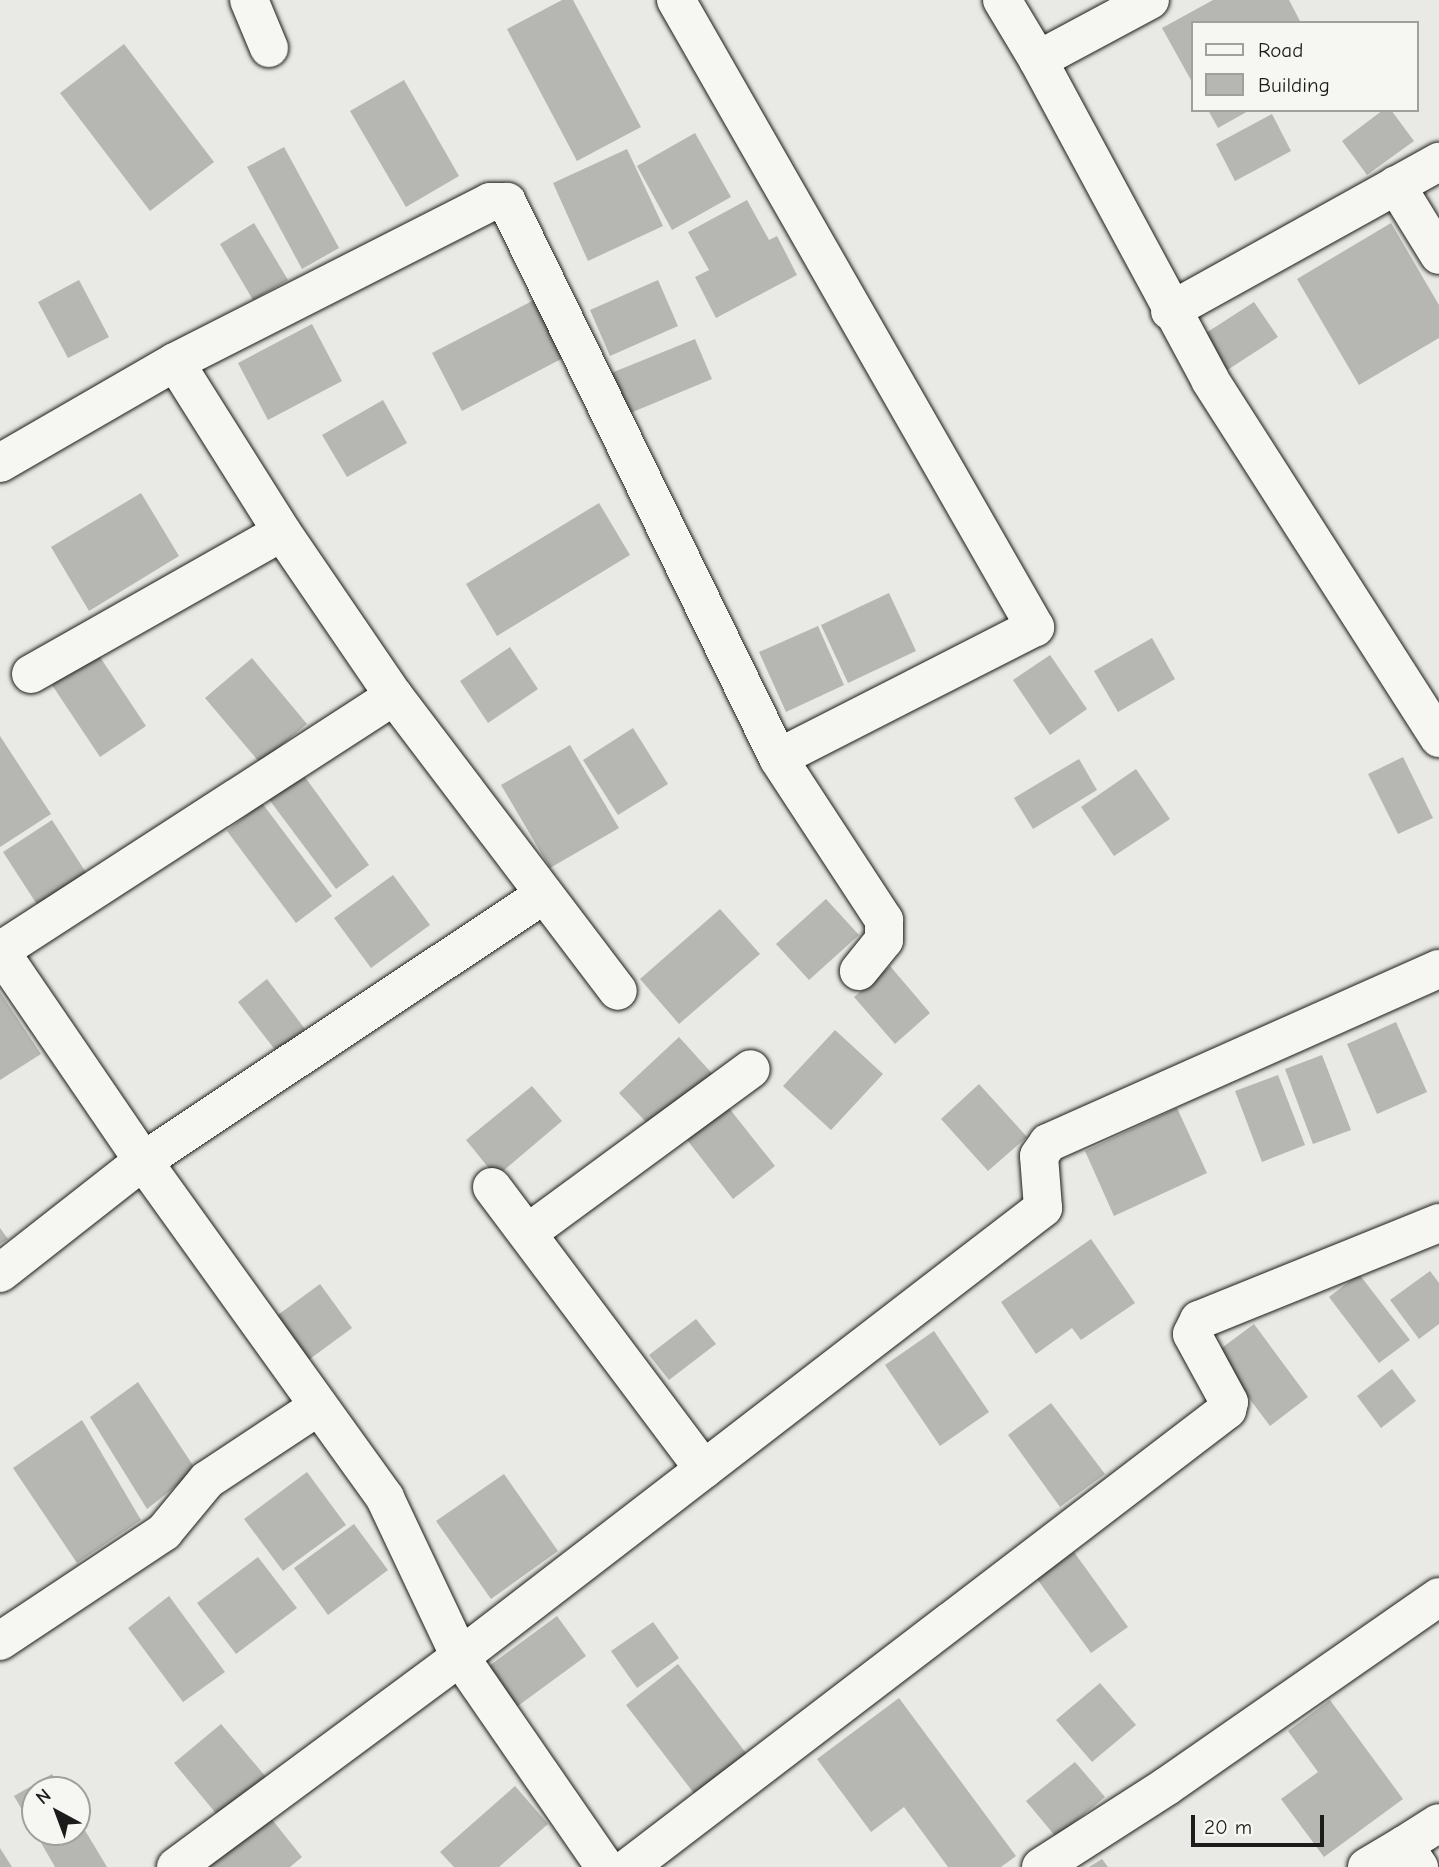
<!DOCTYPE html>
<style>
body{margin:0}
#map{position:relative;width:1439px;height:1867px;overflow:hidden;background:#e9e9e5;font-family:"Comic Neue",sans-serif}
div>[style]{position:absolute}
.building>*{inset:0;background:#b6b6b3}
.roads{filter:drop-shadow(0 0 2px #1c1c1c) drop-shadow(0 0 2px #1c1c1c)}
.minor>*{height:38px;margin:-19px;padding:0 19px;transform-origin:19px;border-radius:19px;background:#f6f6f2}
span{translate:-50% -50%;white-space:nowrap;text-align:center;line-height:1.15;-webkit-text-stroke:7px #f6f6f2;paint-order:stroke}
.legend{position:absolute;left:1191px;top:21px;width:228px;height:91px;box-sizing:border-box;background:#f6f6f2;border:2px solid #9f9f9c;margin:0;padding:9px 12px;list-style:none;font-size:21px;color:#1c1c1c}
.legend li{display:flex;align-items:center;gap:14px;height:35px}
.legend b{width:35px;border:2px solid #9f9f9c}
.north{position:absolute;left:21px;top:1776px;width:70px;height:70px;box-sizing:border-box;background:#f6f6f2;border:2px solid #9f9f9c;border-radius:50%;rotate:319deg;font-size:19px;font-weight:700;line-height:28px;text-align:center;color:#1c1c1c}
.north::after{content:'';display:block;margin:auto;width:24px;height:32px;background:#1c1c1c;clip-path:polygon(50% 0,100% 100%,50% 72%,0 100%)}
.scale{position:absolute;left:1191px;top:1815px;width:133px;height:32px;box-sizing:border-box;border:4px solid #1c1c1c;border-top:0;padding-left:9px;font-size:21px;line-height:24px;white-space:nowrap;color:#1c1c1c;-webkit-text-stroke:5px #f6f6f2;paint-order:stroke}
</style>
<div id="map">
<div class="building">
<div style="clip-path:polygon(562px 0,573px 0,641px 127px,577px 161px,507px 29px)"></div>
<div style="clip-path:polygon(1213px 0,1289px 0,1301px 23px,1192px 23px,1192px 82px,1162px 28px)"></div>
<div style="clip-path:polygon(124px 44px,214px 162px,150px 211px,60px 93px)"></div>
<div style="clip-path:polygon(404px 80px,459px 176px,406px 207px,350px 111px)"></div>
<div style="clip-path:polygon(1208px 110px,1250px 110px,1218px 128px)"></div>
<div style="clip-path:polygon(1383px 110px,1391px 110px,1414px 141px,1367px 175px,1342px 141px)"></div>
<div style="clip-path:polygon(1272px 114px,1291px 151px,1235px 181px,1216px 144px)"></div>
<div style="clip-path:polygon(695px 133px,731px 197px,672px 230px,637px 166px)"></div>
<div style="clip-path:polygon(284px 147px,339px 248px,302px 269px,247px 167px)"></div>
<div style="clip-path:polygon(627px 149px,663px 226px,588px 261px,553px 183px)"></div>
<div style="clip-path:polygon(747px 200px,769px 240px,777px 236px,797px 275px,716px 318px,695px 277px,709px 270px,688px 232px)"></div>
<div style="clip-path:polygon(254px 223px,288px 280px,253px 300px,220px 244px)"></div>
<div style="clip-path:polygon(1391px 223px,1439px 305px,1439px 338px,1359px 385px,1297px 279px)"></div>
<div style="clip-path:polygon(79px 280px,109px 337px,68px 358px,38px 302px)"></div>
<div style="clip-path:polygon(658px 280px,678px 326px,610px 356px,590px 310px)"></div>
<div style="clip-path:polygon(534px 300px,563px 358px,462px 411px,432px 353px)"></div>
<div style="clip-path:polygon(1254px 302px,1278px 337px,1215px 378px,1192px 342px)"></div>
<div style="clip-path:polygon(312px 324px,342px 381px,268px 420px,238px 363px)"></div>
<div style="clip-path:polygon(695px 339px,712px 379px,616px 419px,599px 378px)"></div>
<div style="clip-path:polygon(383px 400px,407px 443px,347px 477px,322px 435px)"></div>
<div style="clip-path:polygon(141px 493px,179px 556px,89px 611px,51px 547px)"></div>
<div style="clip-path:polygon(599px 503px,630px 555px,497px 636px,466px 584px)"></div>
<div style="clip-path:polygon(889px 593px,916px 651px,848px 683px,821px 625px)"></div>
<div style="clip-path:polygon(818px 626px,844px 685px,786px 712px,759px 652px)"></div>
<div style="clip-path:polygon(1152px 638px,1175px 679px,1118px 712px,1094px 671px)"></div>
<div style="clip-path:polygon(510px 647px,538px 689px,488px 723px,460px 681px)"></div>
<div style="clip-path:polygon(94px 648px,146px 726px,100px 757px,48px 679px)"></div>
<div style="clip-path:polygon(1050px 655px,1087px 709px,1050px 735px,1013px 680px)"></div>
<div style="clip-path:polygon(252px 658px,307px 724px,260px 763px,205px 698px)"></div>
<div style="clip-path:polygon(633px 728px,668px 784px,618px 815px,583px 760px)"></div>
<div style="clip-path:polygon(0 736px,51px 814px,0 847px)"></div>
<div style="clip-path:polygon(570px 745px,619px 828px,550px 868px,501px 785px)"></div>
<div style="clip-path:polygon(1403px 757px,1433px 818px,1398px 834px,1368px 774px)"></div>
<div style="clip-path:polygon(1079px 759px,1097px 790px,1033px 829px,1014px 798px)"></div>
<div style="clip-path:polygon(1136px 769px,1170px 819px,1114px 856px,1081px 807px)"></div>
<div style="clip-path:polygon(302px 773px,369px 865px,336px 889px,268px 798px)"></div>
<div style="clip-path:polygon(262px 803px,332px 896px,296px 923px,227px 831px)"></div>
<div style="clip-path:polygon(52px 820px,87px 874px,38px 906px,3px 852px)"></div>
<div style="clip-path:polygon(393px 875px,430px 925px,371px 968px,334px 918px)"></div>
<div style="clip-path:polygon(826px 899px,859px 935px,809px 980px,776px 944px)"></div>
<div style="clip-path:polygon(720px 909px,760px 954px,679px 1024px,640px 979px)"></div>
<div style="clip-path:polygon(890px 966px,930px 1013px,895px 1044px,854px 997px)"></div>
<div style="clip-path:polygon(267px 979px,305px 1029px,276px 1051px,238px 1002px)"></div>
<div style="clip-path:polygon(0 992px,41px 1054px,0 1080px)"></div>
<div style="clip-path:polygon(1396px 1022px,1427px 1092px,1377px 1114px,1347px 1044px)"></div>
<div style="clip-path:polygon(835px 1030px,883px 1074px,831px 1130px,783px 1086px)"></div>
<div style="clip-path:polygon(679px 1037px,717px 1079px,657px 1134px,619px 1093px)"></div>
<div style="clip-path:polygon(1322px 1055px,1351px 1130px,1313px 1144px,1285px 1069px)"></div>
<div style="clip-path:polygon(1278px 1075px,1305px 1145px,1262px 1162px,1235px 1091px)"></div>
<div style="clip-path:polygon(979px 1084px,1027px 1137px,988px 1171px,941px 1119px)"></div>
<div style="clip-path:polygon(532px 1086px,562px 1121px,496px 1177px,466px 1140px)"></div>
<div style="clip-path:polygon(725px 1103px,775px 1166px,733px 1199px,684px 1136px)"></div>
<div style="clip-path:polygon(1177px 1108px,1207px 1173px,1114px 1216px,1085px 1151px)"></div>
<div style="clip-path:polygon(0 1228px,8px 1239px,0 1244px)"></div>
<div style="clip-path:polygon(1091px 1239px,1135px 1303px,1081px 1340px,1072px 1328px,1036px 1354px,1001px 1302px)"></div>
<div style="clip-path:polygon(1430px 1271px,1439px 1283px,1439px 1324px,1419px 1339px,1390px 1300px)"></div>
<div style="clip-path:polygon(1359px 1274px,1410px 1340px,1379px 1363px,1329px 1297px)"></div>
<div style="clip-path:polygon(320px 1284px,352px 1328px,303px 1364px,271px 1320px)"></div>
<div style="clip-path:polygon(696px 1319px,716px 1344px,669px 1380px,649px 1355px)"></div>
<div style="clip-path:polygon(1254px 1324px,1308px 1397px,1270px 1426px,1215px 1353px)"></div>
<div style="clip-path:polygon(934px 1331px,989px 1412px,940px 1446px,885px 1365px)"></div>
<div style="clip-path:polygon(1392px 1369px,1416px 1401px,1381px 1428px,1357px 1396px)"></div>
<div style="clip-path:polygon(138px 1382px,196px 1470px,147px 1509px,90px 1417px)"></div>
<div style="clip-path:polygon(1051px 1403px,1105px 1474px,1060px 1507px,1008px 1435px)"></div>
<div style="clip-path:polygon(82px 1420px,141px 1520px,77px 1563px,13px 1468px)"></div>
<div style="clip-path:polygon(307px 1472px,346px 1525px,283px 1571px,244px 1519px)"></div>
<div style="clip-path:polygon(504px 1474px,558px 1551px,491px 1599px,436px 1521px)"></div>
<div style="clip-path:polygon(354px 1524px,388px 1570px,328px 1615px,294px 1568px)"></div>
<div style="clip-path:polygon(1074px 1552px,1128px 1627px,1091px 1653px,1037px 1579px)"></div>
<div style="clip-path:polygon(258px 1557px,297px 1608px,236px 1654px,197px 1603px)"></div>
<div style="clip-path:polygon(169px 1596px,225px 1672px,183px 1702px,128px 1628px)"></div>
<div style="clip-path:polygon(557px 1616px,586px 1656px,511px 1711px,482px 1671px)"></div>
<div style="clip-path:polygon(653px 1622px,679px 1658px,637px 1688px,611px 1651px)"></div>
<div style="clip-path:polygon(678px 1664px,749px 1757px,696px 1796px,626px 1705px)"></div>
<div style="clip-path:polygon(1100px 1683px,1136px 1725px,1092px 1762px,1056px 1720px)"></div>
<div style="clip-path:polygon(899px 1698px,1016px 1856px,1001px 1867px,948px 1867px,904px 1807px,871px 1832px,817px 1759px)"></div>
<div style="clip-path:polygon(1330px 1700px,1403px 1799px,1324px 1857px,1281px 1799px,1318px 1772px,1288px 1731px)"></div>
<div style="clip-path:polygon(221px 1724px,266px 1777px,219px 1817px,174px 1763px)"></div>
<div style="clip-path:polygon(1075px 1762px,1105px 1797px,1056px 1837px,1026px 1801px)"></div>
<div style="clip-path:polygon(52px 1774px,61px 1790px,35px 1790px,35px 1832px,77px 1832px,77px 1817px,107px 1867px,55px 1867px,14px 1796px)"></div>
<div style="clip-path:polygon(515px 1786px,548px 1824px,499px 1867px,454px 1867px,440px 1852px)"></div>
<div style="clip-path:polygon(266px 1812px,302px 1857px,290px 1867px,200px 1867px)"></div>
<div style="clip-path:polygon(0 1848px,12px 1867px,0 1867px)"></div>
<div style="clip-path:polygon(1102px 1859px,1108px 1867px,1089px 1867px)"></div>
</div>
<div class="roads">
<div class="minor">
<div style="left:249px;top:0;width:52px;rotate:67.4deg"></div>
<div style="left:676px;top:0;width:723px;rotate:60.21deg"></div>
<div style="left:1035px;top:627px;width:288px;rotate:153deg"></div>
<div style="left:1002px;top:0;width:70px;rotate:59deg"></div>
<div style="left:1038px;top:60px;width:127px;rotate:-28.2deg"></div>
<div style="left:1038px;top:60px;width:363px;rotate:61.7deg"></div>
<div style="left:1210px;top:380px;width:425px;rotate:57.4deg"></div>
<div style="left:1396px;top:185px;width:82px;rotate:58.4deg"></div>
<div style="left:1170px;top:311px;width:308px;rotate:-29deg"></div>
<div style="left:175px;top:362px;width:201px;rotate:57.8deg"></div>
<div style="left:282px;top:532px;width:199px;rotate:55.7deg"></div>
<div style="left:394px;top:696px;width:370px;rotate:52.8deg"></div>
<div style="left:0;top:463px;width:202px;rotate:-30deg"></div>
<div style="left:175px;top:362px;width:353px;rotate:-26.9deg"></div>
<div style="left:490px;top:202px;width:17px"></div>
<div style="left:507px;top:202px;width:619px;rotate:64.01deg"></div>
<div style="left:778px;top:758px;width:194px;rotate:56.8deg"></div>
<div style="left:884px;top:920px;width:20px;rotate:90deg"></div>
<div style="left:884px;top:940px;width:40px;rotate:129deg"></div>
<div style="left:31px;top:674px;width:288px;rotate:-29.5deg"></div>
<div style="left:394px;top:696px;width:469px;rotate:147.1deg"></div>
<div style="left:0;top:951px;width:254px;rotate:55.7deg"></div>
<div style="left:143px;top:1161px;width:415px;rotate:54.3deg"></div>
<div style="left:385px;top:1498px;width:176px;rotate:64.7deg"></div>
<div style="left:460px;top:1657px;width:255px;rotate:55.4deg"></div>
<div style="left:492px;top:1187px;width:353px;rotate:53.1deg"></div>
<div style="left:529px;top:1232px;width:275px;rotate:-36.3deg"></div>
<div style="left:0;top:1273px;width:182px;rotate:-38.1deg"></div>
<div style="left:143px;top:1161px;width:479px;rotate:-33.6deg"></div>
<div style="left:0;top:1641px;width:197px;rotate:-33.6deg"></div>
<div style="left:164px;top:1532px;width:67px;rotate:-50.4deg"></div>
<div style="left:207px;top:1480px;width:134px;rotate:-33.5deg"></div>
<div style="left:1404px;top:1845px;width:41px;rotate:-32.2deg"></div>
<div style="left:176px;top:1867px;width:353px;rotate:-36.5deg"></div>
<div style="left:460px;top:1657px;width:736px;rotate:-37.6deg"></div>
<div style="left:1043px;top:1208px;width:52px;rotate:-94.4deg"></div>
<div style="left:1039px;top:1156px;width:16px;rotate:-55deg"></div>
<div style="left:1048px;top:1143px;width:428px;rotate:-24deg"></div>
<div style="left:629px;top:1867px;width:753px;rotate:-37.39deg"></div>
<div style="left:1227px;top:1410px;width:8px;rotate:-76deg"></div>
<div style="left:1229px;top:1402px;width:77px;rotate:-118.6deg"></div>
<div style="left:1192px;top:1334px;width:16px;rotate:-63deg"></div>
<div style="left:1199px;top:1320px;width:259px;rotate:-22deg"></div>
<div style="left:1041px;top:1867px;width:150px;rotate:-32.7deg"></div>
<div style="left:1167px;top:1786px;width:331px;rotate:-34.8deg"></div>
<div style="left:1367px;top:1867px;width:43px;rotate:-30.7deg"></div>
<div style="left:1404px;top:1845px;width:27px;rotate:56deg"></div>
</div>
</div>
<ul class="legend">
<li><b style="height:9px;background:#f6f6f2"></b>Road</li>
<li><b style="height:19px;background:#b6b6b3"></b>Building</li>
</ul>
<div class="north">N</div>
<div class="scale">20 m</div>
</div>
